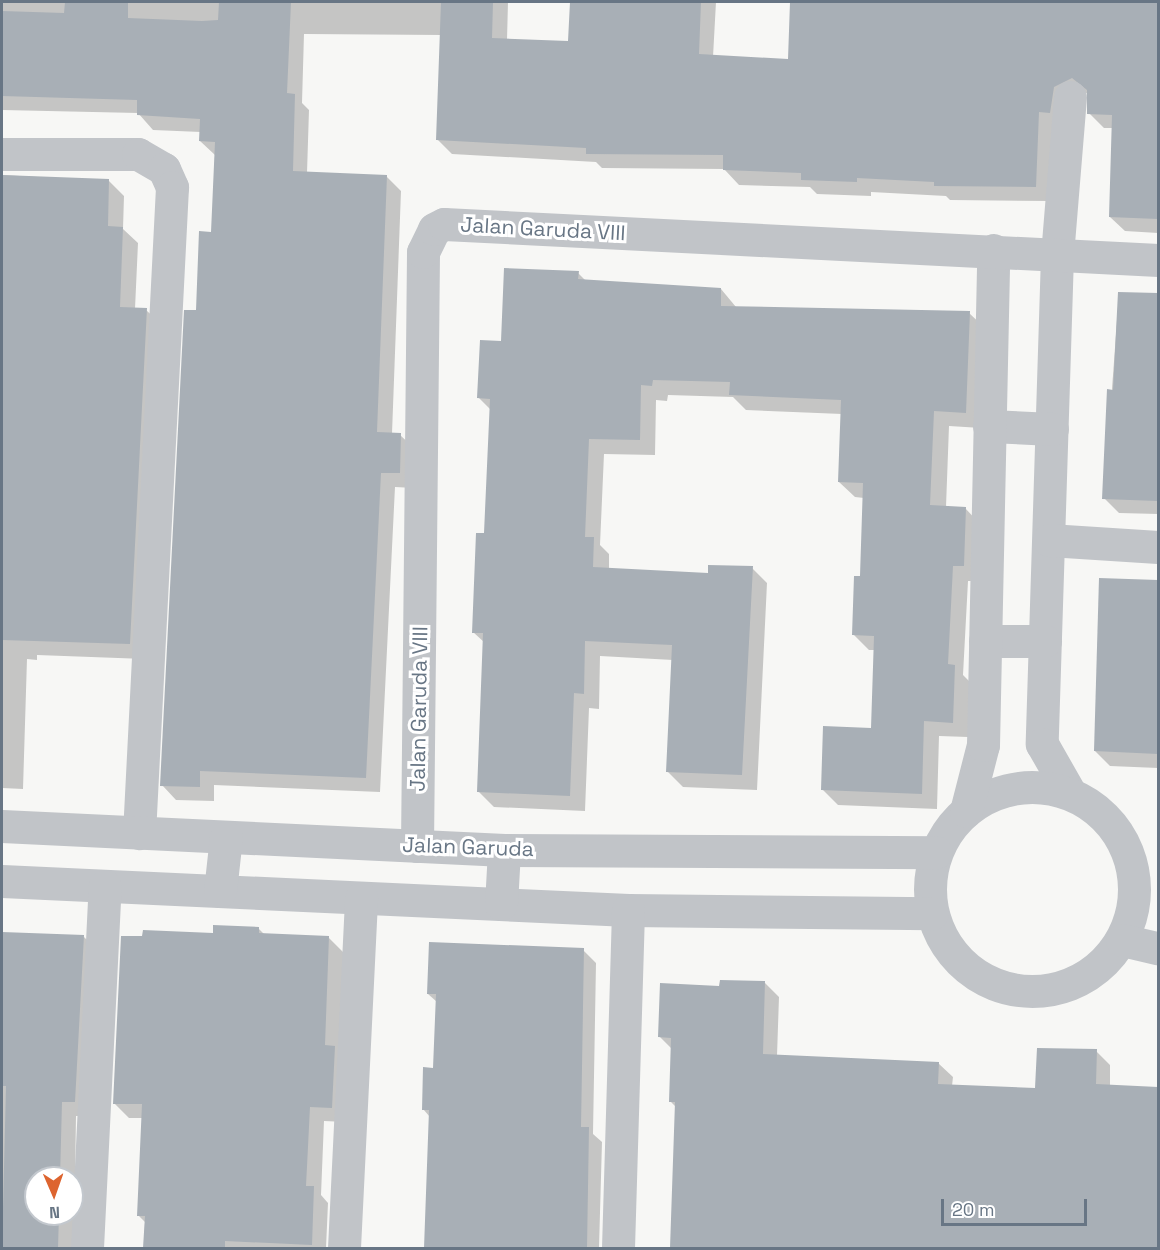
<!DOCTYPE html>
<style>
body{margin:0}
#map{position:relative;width:1160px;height:1250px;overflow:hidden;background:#f7f7f5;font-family:"Space Grotesk",sans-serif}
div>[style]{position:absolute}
.shadow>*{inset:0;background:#0003}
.building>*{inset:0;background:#a8afb6}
.minor>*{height:33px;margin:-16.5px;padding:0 16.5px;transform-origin:16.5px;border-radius:16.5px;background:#c1c4c8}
.minor>.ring{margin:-16.5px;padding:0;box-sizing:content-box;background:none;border:33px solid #c1c4c8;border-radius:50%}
span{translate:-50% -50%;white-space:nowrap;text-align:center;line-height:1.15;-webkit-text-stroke:6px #fff;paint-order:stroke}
.street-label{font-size:21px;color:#687685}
.frame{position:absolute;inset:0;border:3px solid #687685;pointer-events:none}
.north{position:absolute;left:24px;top:1166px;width:60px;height:60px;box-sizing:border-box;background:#fff;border:2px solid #c3c8ce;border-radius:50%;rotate:178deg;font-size:16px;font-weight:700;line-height:24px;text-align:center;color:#687685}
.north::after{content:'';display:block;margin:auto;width:21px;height:27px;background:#dd642f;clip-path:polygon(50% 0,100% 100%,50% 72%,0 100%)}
.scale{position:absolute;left:941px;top:1199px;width:146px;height:27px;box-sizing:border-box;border:3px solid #687685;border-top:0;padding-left:8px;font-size:18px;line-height:21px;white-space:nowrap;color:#687685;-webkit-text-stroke:4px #fff;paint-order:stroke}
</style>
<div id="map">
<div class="shadow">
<div style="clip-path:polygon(2px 2px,508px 2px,507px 40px,570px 43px,571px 2px,716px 2px,713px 57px,789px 61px,792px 2px,1158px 2px,1158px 233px,1125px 231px,1110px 217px,1113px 128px,1104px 128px,1089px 113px,1089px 92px,1069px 101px,1050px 201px,950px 200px,946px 196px,871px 192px,871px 196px,817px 194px,810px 187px,739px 185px,724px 169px,602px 168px,596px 162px,452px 154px,438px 140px,442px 35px,304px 34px,302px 103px,309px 110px,307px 173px,386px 176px,401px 191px,392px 434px,400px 435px,415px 449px,414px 488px,395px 487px,380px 792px,214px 785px,214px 801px,176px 800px,162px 785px,197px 312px,212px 233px,215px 155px,200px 141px,201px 132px,153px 130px,138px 113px,2px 110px)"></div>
<div style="clip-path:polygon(2px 175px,109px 181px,124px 196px,123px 229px,138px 243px,135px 309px,146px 310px,162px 325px,145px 659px,37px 655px,37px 660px,27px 659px,23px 789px,2px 788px)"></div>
<div style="clip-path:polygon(578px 273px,586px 281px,721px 289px,736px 307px,969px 313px,985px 328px,981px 428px,949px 426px,946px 507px,965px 508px,980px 524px,979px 581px,968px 581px,963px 675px,970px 682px,968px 737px,939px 736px,937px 809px,838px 805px,822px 789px,872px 730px,875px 650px,869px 650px,854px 635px,862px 578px,864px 498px,855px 497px,839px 482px,842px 414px,746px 410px,733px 397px,668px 395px,667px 401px,656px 400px,655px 455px,604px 454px,600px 545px,609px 554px,609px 570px,710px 575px,752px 568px,767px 583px,757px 790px,683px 787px,667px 771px,673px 660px,600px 656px,599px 709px,589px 708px,585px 811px,494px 807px,479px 792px,485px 643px,473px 632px,485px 535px,491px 410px,479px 398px,503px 343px)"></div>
<div style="clip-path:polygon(1119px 293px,1158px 295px,1158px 514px,1119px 513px,1104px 498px)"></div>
<div style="clip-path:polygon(1100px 580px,1158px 582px,1158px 768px,1110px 766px,1095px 751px)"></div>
<div style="clip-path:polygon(258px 928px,265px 935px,328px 937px,343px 952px,346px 1122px,324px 1121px,321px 1195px,328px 1203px,326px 1248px,144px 1248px,145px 1222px,138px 1215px,143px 1118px,129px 1118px,114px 1103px,214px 934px)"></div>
<div style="clip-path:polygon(evenodd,2px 933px,83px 936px,98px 951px,90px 1116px,76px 1116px,74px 1248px,2px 1248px,2px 933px,36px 1178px,72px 1178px,72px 1214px,36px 1214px,36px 1178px)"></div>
<div style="clip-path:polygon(583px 950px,596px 963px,593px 1134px,602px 1142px,599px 1248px,439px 1246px,430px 1117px,423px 1109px,435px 1069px,437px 1002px,428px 994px)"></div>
<div style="clip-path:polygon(765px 983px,779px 997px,777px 1056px,938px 1063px,953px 1077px,952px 1086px,1037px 1089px,1096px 1051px,1110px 1065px,1110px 1086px,1158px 1088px,1158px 1248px,680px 1248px,672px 1241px,676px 1107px,671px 1102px,673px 1050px,660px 1037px,721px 987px)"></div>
</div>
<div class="building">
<div style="clip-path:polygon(65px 2px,128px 2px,128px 18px,202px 21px,218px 20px,219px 2px,291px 2px,287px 93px,295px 94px,293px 171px,387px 175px,377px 432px,401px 433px,400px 473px,381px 473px,366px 778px,200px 771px,200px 787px,160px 786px,184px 310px,196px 310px,199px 231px,211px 232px,215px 142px,199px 141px,200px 119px,137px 115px,137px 100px,2px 96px,2px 11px,64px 13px)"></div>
<div style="clip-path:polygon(441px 2px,493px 2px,492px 38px,568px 41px,570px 2px,701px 2px,699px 54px,788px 59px,790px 2px,1158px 2px,1158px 219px,1109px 217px,1112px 115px,1087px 114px,1087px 90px,1072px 78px,1054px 87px,1050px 113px,1039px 112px,1036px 187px,934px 186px,934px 182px,857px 178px,857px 182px,801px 180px,801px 173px,723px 170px,723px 155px,586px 154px,586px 148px,436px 140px)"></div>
<div style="clip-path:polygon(2px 175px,109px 179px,108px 226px,123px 227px,120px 307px,147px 308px,130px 644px,2px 640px)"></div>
<div style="clip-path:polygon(504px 268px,579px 271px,578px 279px,721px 288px,721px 306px,970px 311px,966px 413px,934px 411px,930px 505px,966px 507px,964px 566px,953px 566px,948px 664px,955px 665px,953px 723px,924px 721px,922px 794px,821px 790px,823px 726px,871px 728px,874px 636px,852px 635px,854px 576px,860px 576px,863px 483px,838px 482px,841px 400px,729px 395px,730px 382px,653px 380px,652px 386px,641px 385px,640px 440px,589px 439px,585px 537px,594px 537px,593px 567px,708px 573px,708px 565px,753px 566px,742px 775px,666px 772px,672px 645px,585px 641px,584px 694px,574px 693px,570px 796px,477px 792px,483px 633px,472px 633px,476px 533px,484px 533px,490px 399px,477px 398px,480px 340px,501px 341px)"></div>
<div style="clip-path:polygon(1118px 292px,1158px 293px,1158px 501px,1102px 499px,1107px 389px,1113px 390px)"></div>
<div style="clip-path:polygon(1099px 578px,1158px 580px,1158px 754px,1094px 751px)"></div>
<div style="clip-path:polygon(213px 925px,259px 927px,259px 933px,329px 936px,325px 1045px,335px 1046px,332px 1108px,310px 1107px,306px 1186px,314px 1186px,312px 1245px,225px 1241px,225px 1248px,143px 1248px,145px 1216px,137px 1216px,142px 1104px,113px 1104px,121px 936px,142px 936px,143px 930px,213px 933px)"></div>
<div style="clip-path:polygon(2px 932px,84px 935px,75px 1102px,62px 1102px,60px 1178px,36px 1178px,36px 1214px,59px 1214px,58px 1248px,2px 1248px,6px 1086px,2px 1086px)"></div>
<div style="clip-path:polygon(429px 942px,584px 948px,581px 1127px,589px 1127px,587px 1248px,424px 1248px,429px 1110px,422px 1110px,423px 1067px,433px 1068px,436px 994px,427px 994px)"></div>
<div style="clip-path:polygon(720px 980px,765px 981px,763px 1054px,939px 1062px,938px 1084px,1035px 1088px,1037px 1048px,1097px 1049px,1096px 1084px,1158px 1087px,1158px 1248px,670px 1248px,675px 1102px,669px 1102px,671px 1038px,658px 1037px,660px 983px,719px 986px)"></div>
</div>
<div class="minor">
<div style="left:1070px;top:97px;width:159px;rotate:94.7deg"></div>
<div style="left:1057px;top:255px;width:489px;rotate:91.8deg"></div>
<div style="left:1042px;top:744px;width:56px;rotate:60.3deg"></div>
<div style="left:2px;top:154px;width:136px"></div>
<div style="left:138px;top:154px;width:30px;rotate:30deg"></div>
<div style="left:164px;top:169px;width:20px;rotate:66deg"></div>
<div style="left:172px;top:187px;width:647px;rotate:92.92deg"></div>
<div style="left:989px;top:426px;width:63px;rotate:2.7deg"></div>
<div style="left:1049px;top:540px;width:109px;rotate:3.7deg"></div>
<div style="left:985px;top:641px;width:60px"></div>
<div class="ring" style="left:930px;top:787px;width:171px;height:171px"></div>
<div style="left:966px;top:811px;width:68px;rotate:-75.6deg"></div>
<div style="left:983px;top:745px;width:495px;rotate:-88.8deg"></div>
<div style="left:2px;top:826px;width:503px;rotate:2.74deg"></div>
<div style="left:504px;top:850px;width:432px;rotate:0.3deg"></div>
<div style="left:417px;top:846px;width:594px;rotate:-89.42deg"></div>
<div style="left:423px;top:252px;width:25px;rotate:-64deg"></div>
<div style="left:434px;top:229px;width:11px;rotate:-27deg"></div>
<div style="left:444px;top:224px;width:715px;rotate:2.89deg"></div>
<div style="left:2px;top:881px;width:627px;rotate:2.65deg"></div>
<div style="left:628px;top:910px;width:304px;rotate:0.6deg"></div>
<div style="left:220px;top:891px;width:54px;rotate:-83.7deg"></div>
<div style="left:501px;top:904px;width:54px;rotate:-86.8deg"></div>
<div style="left:1122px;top:940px;width:37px;rotate:13deg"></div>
<div style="left:87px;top:1248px;width:362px;rotate:-87.2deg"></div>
<div style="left:344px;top:1248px;width:350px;rotate:-87.2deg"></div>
<div style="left:618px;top:1248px;width:338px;rotate:-88.3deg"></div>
</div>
<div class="street-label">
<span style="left:543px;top:229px;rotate:3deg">Jalan Garuda VIII</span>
<span style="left:419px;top:709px;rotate:-89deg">Jalan Garuda VIII</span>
<span style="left:468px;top:847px;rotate:2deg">Jalan Garuda</span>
</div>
<div class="frame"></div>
<div class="north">N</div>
<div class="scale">20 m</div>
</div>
